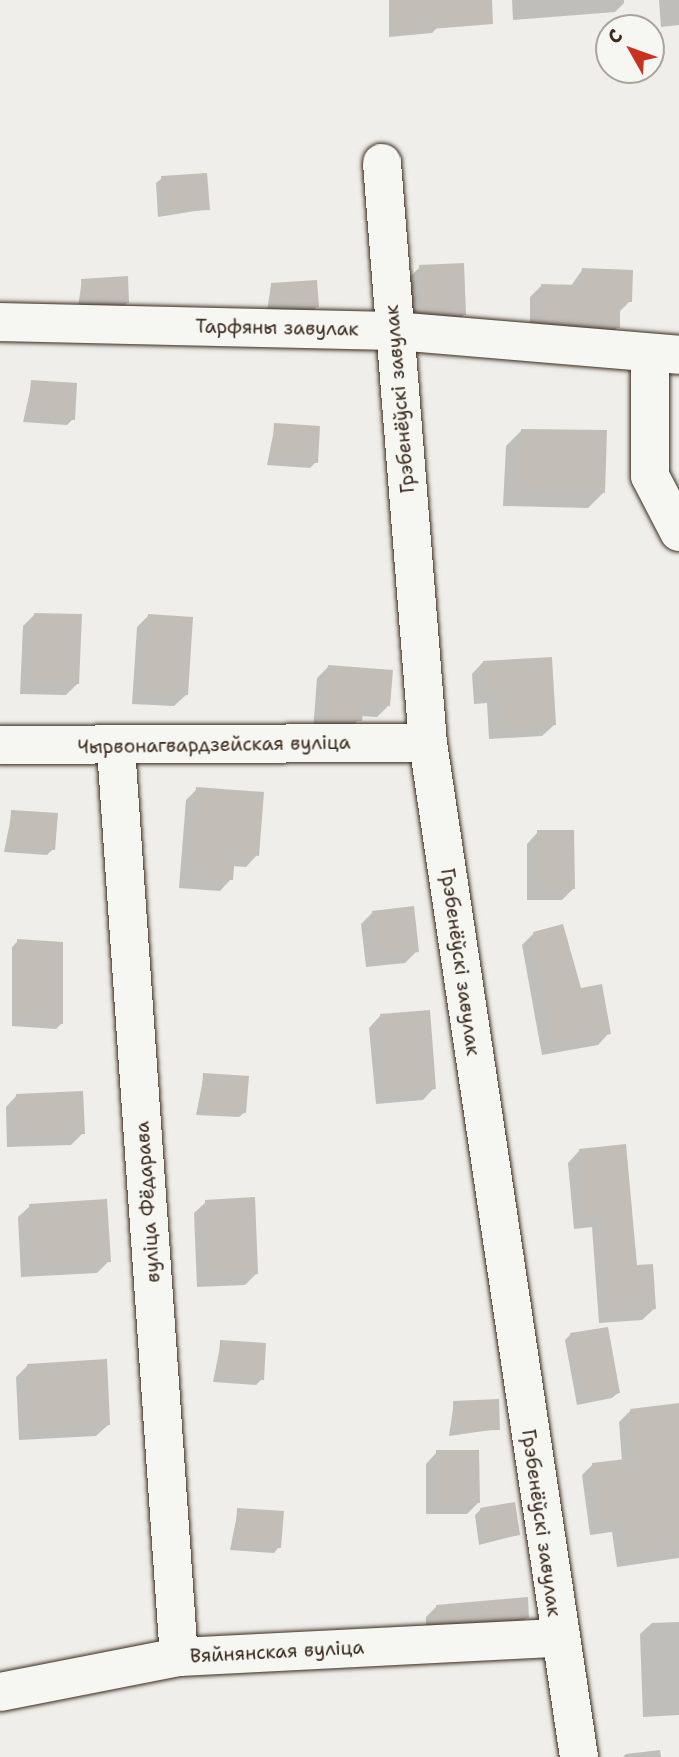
<!DOCTYPE html>
<meta charset="utf-8">
<style>
body{margin:0}
#map{position:relative;width:679px;height:1757px;overflow:hidden;background:#efeeea;font-family:"Shantell Sans",sans-serif}
div>[style]{position:absolute}
.shadow>*{inset:0;background:#0003}
.building>*{inset:0;background:#c2bdb7}
.roads{filter:drop-shadow(0 0 2px #3b2a1e) drop-shadow(0 0 2px #3b2a1e)}
.minor>*{height:38px;margin:-19px;padding:0 19px;transform-origin:19px;border-radius:19px;background:#f6f6f2}
span{translate:-50% -50%;white-space:nowrap;text-align:center;line-height:1.15;-webkit-text-stroke:6px #f6f6f2;paint-order:stroke}
.street-label{font-size:19px;color:#3b2a1e}
.north{position:absolute;left:595px;top:14px;width:70px;height:70px;box-sizing:border-box;background:#f6f6f2;border:2px solid #aba49d;border-radius:50%;rotate:310deg;font-size:19px;font-weight:700;line-height:28px;text-align:center;color:#3b2a1e}
.north::after{content:'';display:block;margin:auto;width:24px;height:32px;background:#c8321e;clip-path:polygon(50% 0,100% 100%,50% 72%,0 100%)}
</style>
<div id="map">
<div class="shadow">
<div style="clip-path:polygon(437px 0,438px 27px,432px 33px,389px 37px,389px 0)"></div>
<div style="clip-path:polygon(512px 0,624px 0,624px 3px,615px 12px,513px 20px)"></div>
<div style="clip-path:polygon(659px 0,679px 0,679px 25px,661px 27px)"></div>
<div style="clip-path:polygon(162px 178px,208px 209px,158px 217px,156px 183px)"></div>
<div style="clip-path:polygon(420px 267px,465px 314px,453px 326px,411px 322px,409px 278px)"></div>
<div style="clip-path:polygon(582px 270px,630px 301px,618px 313px,618px 327px,606px 339px,530px 332px,530px 297px,542px 285px,571px 286px)"></div>
<div style="clip-path:polygon(82px 280px,128px 302px,122px 308px,78px 307px)"></div>
<div style="clip-path:polygon(271px 285px,317px 307px,311px 312px,267px 311px)"></div>
<div style="clip-path:polygon(32px 382px,73px 419px,67px 425px,23px 422px)"></div>
<div style="clip-path:polygon(275px 425px,316px 462px,310px 468px,267px 465px)"></div>
<div style="clip-path:polygon(522px 430px,604px 492px,588px 508px,503px 506px,506px 446px)"></div>
<div style="clip-path:polygon(35px 614px,77px 684px,66px 695px,20px 694px,23px 626px)"></div>
<div style="clip-path:polygon(148px 616px,186px 695px,174px 706px,132px 704px,137px 627px)"></div>
<div style="clip-path:polygon(483px 662px,554px 725px,542px 736px,489px 739px,487px 703px,474px 704px,472px 674px)"></div>
<div style="clip-path:polygon(329px 666px,388px 706px,377px 717px,361px 716px,349px 732px,313px 732px,317px 678px)"></div>
<div style="clip-path:polygon(197px 789px,257px 855px,246px 867px,232px 866px,231px 879px,220px 891px,179px 888px,186px 800px)"></div>
<div style="clip-path:polygon(12px 812px,53px 849px,47px 855px,4px 852px)"></div>
<div style="clip-path:polygon(538px 832px,574px 888px,562px 900px,527px 900px,527px 844px)"></div>
<div style="clip-path:polygon(373px 912px,417px 951px,405px 963px,366px 967px,361px 924px)"></div>
<div style="clip-path:polygon(534px 933px,609px 1033px,598px 1045px,542px 1055px,522px 945px)"></div>
<div style="clip-path:polygon(18px 941px,62px 1023px,56px 1029px,12px 1026px,12px 947px)"></div>
<div style="clip-path:polygon(380px 1016px,434px 1088px,423px 1100px,376px 1104px,369px 1028px)"></div>
<div style="clip-path:polygon(204px 1075px,245px 1112px,239px 1117px,196px 1115px)"></div>
<div style="clip-path:polygon(17px 1095px,83px 1133px,71px 1145px,7px 1147px,6px 1107px)"></div>
<div style="clip-path:polygon(579px 1151px,654px 1309px,642px 1320px,599px 1323px,592px 1227px,574px 1229px,568px 1163px)"></div>
<div style="clip-path:polygon(206px 1202px,256px 1274px,245px 1285px,197px 1287px,194px 1213px)"></div>
<div style="clip-path:polygon(30px 1206px,109px 1261px,97px 1273px,21px 1277px,18px 1217px)"></div>
<div style="clip-path:polygon(571px 1334px,618px 1393px,612px 1398px,577px 1405px,565px 1340px)"></div>
<div style="clip-path:polygon(221px 1342px,262px 1379px,256px 1385px,213px 1382px)"></div>
<div style="clip-path:polygon(28px 1365px,108px 1425px,96px 1436px,19px 1440px,16px 1377px)"></div>
<div style="clip-path:polygon(454px 1402px,498px 1429px,449px 1436px)"></div>
<div style="clip-path:polygon(679px 1405px,679px 1558px,617px 1567px,612px 1532px,590px 1535px,582px 1475px,593px 1464px,622px 1461px,619px 1422px,630px 1411px)"></div>
<div style="clip-path:polygon(437px 1452px,479px 1502px,467px 1514px,426px 1514px,426px 1464px)"></div>
<div style="clip-path:polygon(481px 1509px,518px 1535px,479px 1545px,475px 1515px)"></div>
<div style="clip-path:polygon(238px 1510px,279px 1547px,274px 1553px,230px 1550px)"></div>
<div style="clip-path:polygon(436px 1607px,527px 1617px,517px 1627px,426px 1631px,426px 1617px)"></div>
<div style="clip-path:polygon(679px 1622px,679px 1715px,643px 1717px,640px 1634px,652px 1623px)"></div>
<div style="clip-path:polygon(660px 1750px,661px 1757px,623px 1757px,626px 1754px)"></div>
</div>
<div class="building">
<div style="clip-path:polygon(392px 0,492px 0,493px 24px,394px 32px)"></div>
<div style="clip-path:polygon(207px 173px,210px 210px,164px 212px,161px 176px)"></div>
<div style="clip-path:polygon(464px 263px,466px 315px,422px 311px,419px 265px)"></div>
<div style="clip-path:polygon(582px 268px,633px 270px,632px 302px,620px 301px,620px 328px,541px 321px,541px 284px,581px 285px)"></div>
<div style="clip-path:polygon(128px 276px,129px 303px,83px 302px,81px 279px)"></div>
<div style="clip-path:polygon(317px 280px,319px 307px,272px 306px,271px 283px)"></div>
<div style="clip-path:polygon(31px 380px,77px 383px,75px 420px,28px 417px)"></div>
<div style="clip-path:polygon(274px 423px,320px 426px,318px 463px,272px 460px)"></div>
<div style="clip-path:polygon(521px 429px,607px 430px,605px 493px,519px 491px)"></div>
<div style="clip-path:polygon(34px 613px,82px 614px,79px 684px,31px 683px)"></div>
<div style="clip-path:polygon(148px 614px,193px 617px,188px 695px,143px 693px)"></div>
<div style="clip-path:polygon(552px 657px,556px 725px,500px 729px,498px 692px,485px 693px,483px 661px)"></div>
<div style="clip-path:polygon(328px 665px,393px 670px,390px 706px,364px 704px,362px 721px,323px 722px)"></div>
<div style="clip-path:polygon(196px 787px,264px 792px,259px 856px,235px 854px,233px 880px,190px 877px)"></div>
<div style="clip-path:polygon(11px 810px,58px 813px,55px 850px,9px 847px)"></div>
<div style="clip-path:polygon(537px 830px,574px 830px,575px 889px,538px 889px)"></div>
<div style="clip-path:polygon(414px 906px,419px 952px,377px 956px,372px 911px)"></div>
<div style="clip-path:polygon(563px 924px,581px 988px,602px 984px,611px 1034px,553px 1044px,533px 932px)"></div>
<div style="clip-path:polygon(17px 939px,63px 942px,63px 1024px,17px 1021px)"></div>
<div style="clip-path:polygon(430px 1010px,436px 1089px,387px 1094px,380px 1014px)"></div>
<div style="clip-path:polygon(203px 1073px,249px 1076px,246px 1113px,201px 1110px)"></div>
<div style="clip-path:polygon(83px 1091px,85px 1134px,18px 1137px,16px 1094px)"></div>
<div style="clip-path:polygon(626px 1144px,637px 1265px,653px 1264px,656px 1309px,610px 1312px,603px 1217px,585px 1218px,579px 1149px)"></div>
<div style="clip-path:polygon(255px 1197px,258px 1274px,208px 1276px,205px 1200px)"></div>
<div style="clip-path:polygon(107px 1199px,111px 1262px,32px 1266px,29px 1204px)"></div>
<div style="clip-path:polygon(608px 1327px,620px 1393px,582px 1400px,570px 1333px)"></div>
<div style="clip-path:polygon(220px 1340px,266px 1343px,264px 1380px,218px 1377px)"></div>
<div style="clip-path:polygon(107px 1359px,110px 1425px,30px 1429px,27px 1364px)"></div>
<div style="clip-path:polygon(499px 1399px,500px 1430px,454px 1431px,453px 1401px)"></div>
<div style="clip-path:polygon(679px 1403px,679px 1549px,628px 1557px,623px 1522px,601px 1525px,592px 1463px,634px 1458px,630px 1409px)"></div>
<div style="clip-path:polygon(436px 1450px,479px 1450px,480px 1503px,437px 1503px)"></div>
<div style="clip-path:polygon(515px 1502px,520px 1535px,485px 1541px,480px 1508px)"></div>
<div style="clip-path:polygon(237px 1508px,284px 1511px,281px 1548px,235px 1545px)"></div>
<div style="clip-path:polygon(528px 1597px,529px 1618px,436px 1622px,436px 1605px)"></div>
</div>
<div class="roads">
<div class="minor">
<div style="left:382px;top:163px;width:582px;rotate:85.47deg"></div>
<div style="left:428px;top:743px;width:1025px;rotate:81.53deg"></div>
<div style="left:0;top:322px;width:395px;rotate:1.3deg"></div>
<div style="left:395px;top:331px;width:285px;rotate:4.8deg"></div>
<div style="left:650px;top:356px;width:120px;rotate:90deg"></div>
<div style="left:650px;top:476px;width:63px;rotate:62.6deg"></div>
<div style="left:0;top:745px;width:428px;rotate:-0.3deg"></div>
<div style="left:116px;top:748px;width:911px;rotate:86.04deg"></div>
<div style="left:0;top:1692px;width:182px;rotate:-11.1deg"></div>
<div style="left:179px;top:1657px;width:379px;rotate:-2.9deg"></div>
</div>
</div>
<div class="street-label">
<span style="left:277px;top:328px;rotate:1deg">Тарфяны завулак</span>
<span style="left:400px;top:399px;rotate:-95deg">Грэбенёўскі завулак</span>
<span style="left:214px;top:745px;rotate:-1deg">Чырвонагвардзейская вуліца</span>
<span style="left:460px;top:962px;rotate:82deg">Грэбенёўскі завулак</span>
<span style="left:148px;top:1202px;rotate:-94deg">вуліца Фёдарава</span>
<span style="left:541px;top:1523px;rotate:82deg">Грэбенёўскі завулак</span>
<span style="left:277px;top:1652px;rotate:-3deg">Вяйнянская вуліца</span>
</div>
<div class="north">С</div>
</div>
